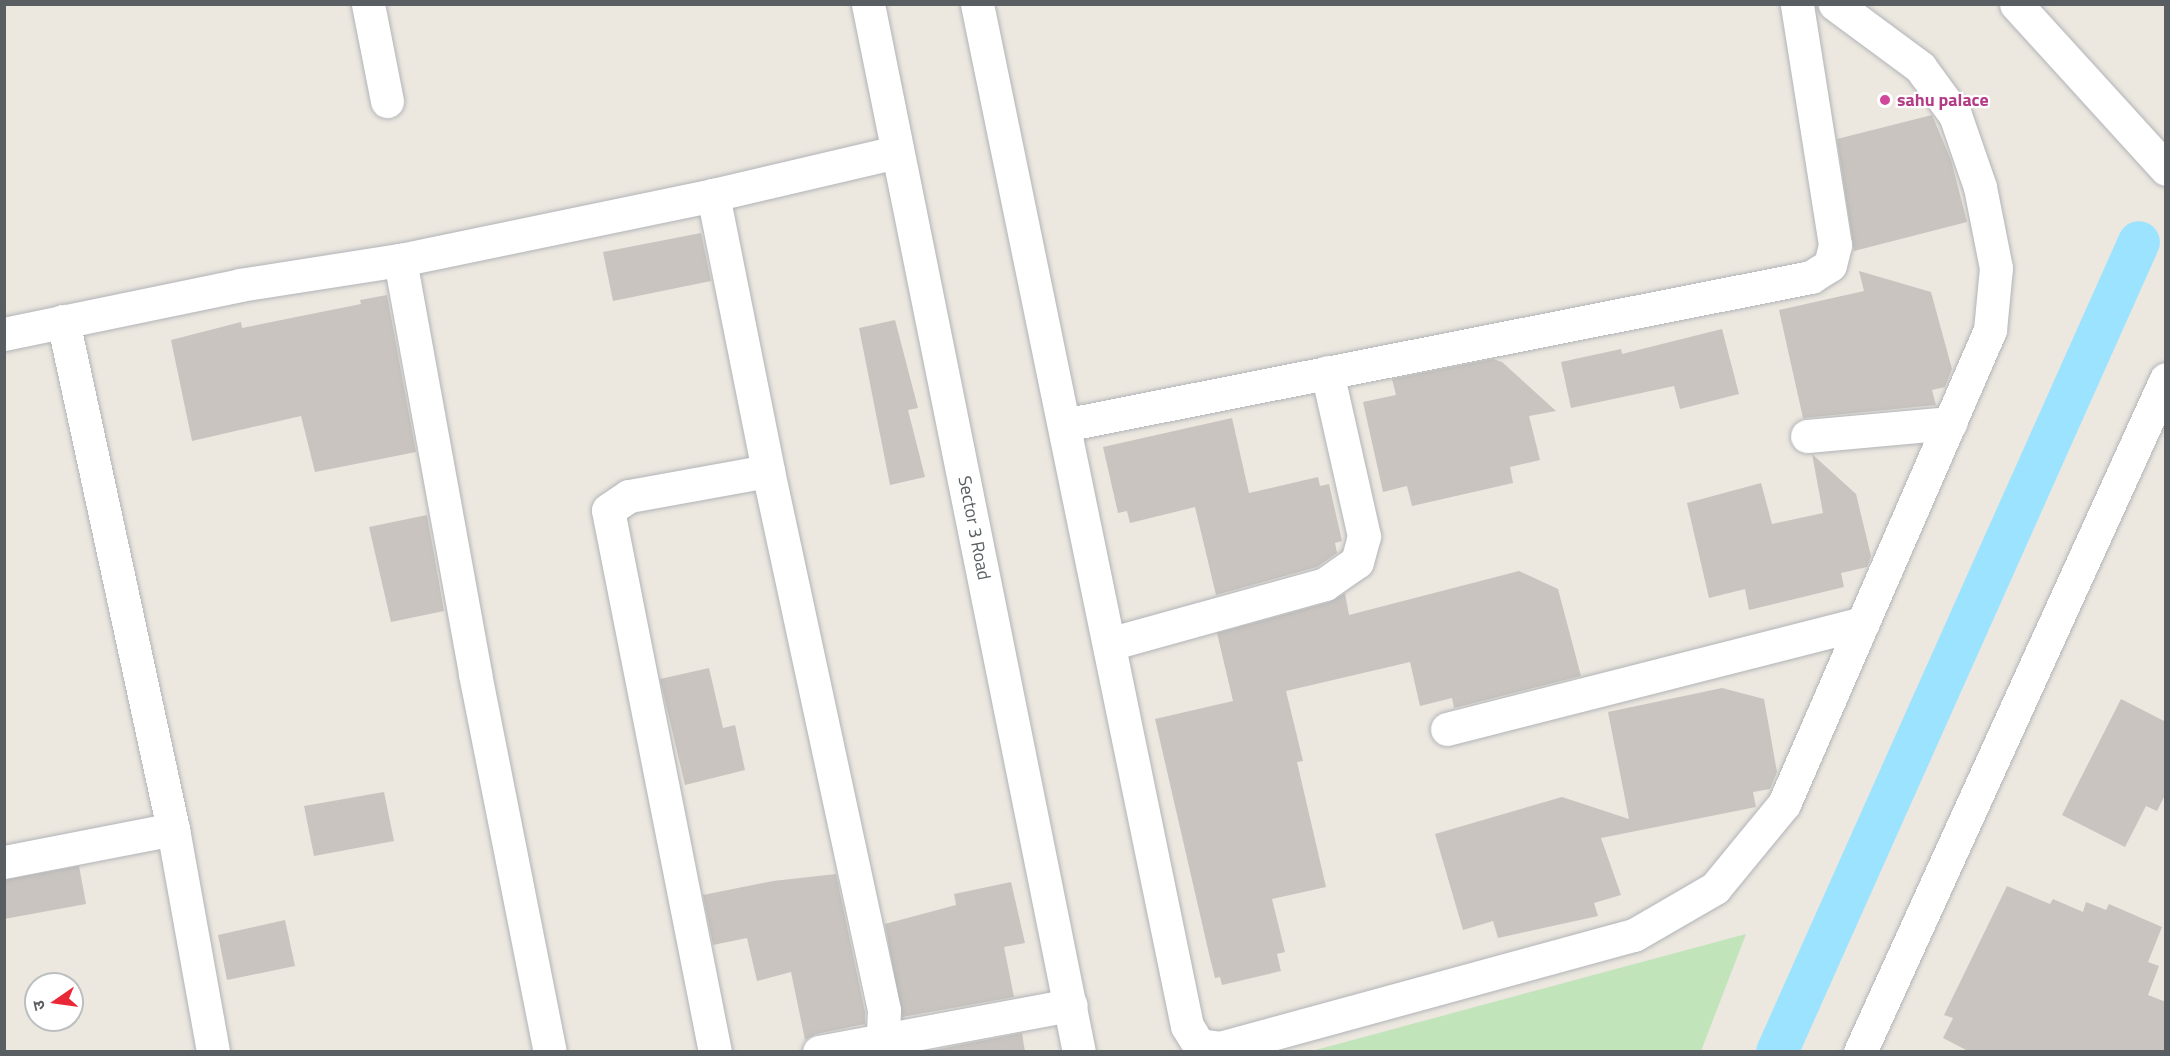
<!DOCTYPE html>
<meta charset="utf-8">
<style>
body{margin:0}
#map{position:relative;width:2170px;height:1056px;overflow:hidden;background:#ece7df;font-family:"Titillium Web","Noto Sans Devanagari",sans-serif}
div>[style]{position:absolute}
.green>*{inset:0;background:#c1e4bb}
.canal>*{height:42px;margin:-21px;padding:0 21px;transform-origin:21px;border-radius:21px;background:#9ce3ff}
.building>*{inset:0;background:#c9c4bf}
.roads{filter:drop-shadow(0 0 2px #b1b4b8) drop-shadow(0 0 2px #b1b4b8)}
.minor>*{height:33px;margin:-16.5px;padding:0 16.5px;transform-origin:16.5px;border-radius:16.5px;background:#fff}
.dots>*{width:16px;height:16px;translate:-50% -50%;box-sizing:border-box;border:3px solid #fff;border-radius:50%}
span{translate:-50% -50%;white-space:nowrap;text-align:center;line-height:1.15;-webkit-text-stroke:4.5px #fff;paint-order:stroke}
.hotel-label{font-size:18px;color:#b23c85;font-weight:700}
.left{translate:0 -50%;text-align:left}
.street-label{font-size:18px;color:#585e61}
.frame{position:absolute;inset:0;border:6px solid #585e61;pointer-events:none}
.north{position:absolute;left:24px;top:972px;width:60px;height:60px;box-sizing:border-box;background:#fff;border:2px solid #bcbfc0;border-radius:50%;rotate:257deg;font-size:16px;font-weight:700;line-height:24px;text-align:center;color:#585e61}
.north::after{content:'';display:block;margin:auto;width:21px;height:27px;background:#ea2736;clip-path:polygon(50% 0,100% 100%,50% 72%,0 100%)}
</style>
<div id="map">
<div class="green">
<div style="clip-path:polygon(1746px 934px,1701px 1051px,1312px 1051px)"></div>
</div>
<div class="canal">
<div style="left:1777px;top:1052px;width:887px;rotate:-65.92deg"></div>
</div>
<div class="building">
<div style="clip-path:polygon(1932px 115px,1951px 160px,1967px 222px,1854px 251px,1837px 139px)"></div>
<div style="clip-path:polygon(701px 233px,711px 281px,613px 301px,603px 252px)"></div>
<div style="clip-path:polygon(1859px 271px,1931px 292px,1952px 369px,1945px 387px,1932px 390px,1936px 405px,1803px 418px,1779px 310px,1864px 291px)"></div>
<div style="clip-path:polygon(387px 295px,416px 452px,315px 472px,301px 416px,192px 441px,171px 340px,241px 322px,242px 328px,361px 304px,360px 300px)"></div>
<div style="clip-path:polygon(895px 320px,918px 408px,908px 410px,925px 477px,890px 485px,859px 328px)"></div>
<div style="clip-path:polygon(1722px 329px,1739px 394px,1680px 409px,1674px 386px,1571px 408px,1561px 362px,1621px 349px,1622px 354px)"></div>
<div style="clip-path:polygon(1493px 359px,1502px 362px,1556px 411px,1529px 416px,1540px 460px,1510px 467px,1513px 483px,1412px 506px,1407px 486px,1383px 492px,1363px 402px,1396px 395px,1392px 379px)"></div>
<div style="clip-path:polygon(1232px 418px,1249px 493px,1318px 477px,1320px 486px,1329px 484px,1342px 541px,1335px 543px,1337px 553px,1317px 567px,1216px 595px,1195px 507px,1130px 523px,1127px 511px,1118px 513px,1103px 447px)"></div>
<div style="clip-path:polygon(1812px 454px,1856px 494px,1871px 556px,1867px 567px,1841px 573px,1844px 587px,1749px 610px,1745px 589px,1709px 598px,1687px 503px,1761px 483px,1772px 524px,1823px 513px)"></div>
<div style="clip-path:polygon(427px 515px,444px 611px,391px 622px,369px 527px)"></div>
<div style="clip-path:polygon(1519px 571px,1558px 589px,1581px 676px,1454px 708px,1452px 698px,1420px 706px,1410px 662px,1286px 691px,1303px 761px,1297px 762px,1326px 887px,1272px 899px,1285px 952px,1277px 954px,1281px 971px,1222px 985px,1220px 977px,1215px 978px,1210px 958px,1155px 719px,1233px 701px,1217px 633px,1330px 602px,1345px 593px,1349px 615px)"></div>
<div style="clip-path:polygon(709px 668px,723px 728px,735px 725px,745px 770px,685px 785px,660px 679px)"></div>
<div style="clip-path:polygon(1722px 688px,1764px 699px,1777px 772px,1770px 789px,1753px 792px,1756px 807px,1601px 838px,1621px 895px,1594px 903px,1598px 916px,1498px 938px,1493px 921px,1463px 930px,1435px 834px,1562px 797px,1629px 819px,1608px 712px)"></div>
<div style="clip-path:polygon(2121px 699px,2166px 722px,2166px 793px,2157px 811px,2146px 806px,2125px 847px,2062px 815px)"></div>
<div style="clip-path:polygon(384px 792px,394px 841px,314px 856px,304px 806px)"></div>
<div style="clip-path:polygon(79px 866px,86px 904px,4px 919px,4px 880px)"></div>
<div style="clip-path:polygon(836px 874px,865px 1012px,865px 1024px,816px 1034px,805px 1040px,791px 972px,757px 981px,747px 938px,713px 945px,703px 895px,773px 881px)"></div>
<div style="clip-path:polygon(1011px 882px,1025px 943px,1004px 947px,1014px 997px,902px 1017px,885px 924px,956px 905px,954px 894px)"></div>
<div style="clip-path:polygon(2007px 886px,2050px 904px,2053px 899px,2083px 912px,2086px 902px,2106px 910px,2109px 904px,2162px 927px,2148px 962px,2159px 966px,2148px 995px,2166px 1002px,2166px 1052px,1970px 1052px,1943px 1038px,1953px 1018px,1944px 1015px)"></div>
<div style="clip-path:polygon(285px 920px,295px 966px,227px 980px,218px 935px)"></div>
<div style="clip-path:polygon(1022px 1033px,1025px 1052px,924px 1052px)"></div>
</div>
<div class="roads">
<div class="minor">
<div style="left:368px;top:4px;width:99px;rotate:78.9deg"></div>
<div style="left:868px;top:4px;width:1069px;rotate:78.62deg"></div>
<div style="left:977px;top:4px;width:1043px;rotate:78.39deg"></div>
<div style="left:1187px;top:1026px;width:22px;rotate:58deg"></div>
<div style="left:1199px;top:1045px;width:21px;rotate:8deg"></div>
<div style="left:1220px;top:1048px;width:429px;rotate:-15.3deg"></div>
<div style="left:1634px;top:935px;width:94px;rotate:-30.1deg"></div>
<div style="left:1715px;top:888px;width:109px;rotate:-50.6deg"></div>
<div style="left:1784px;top:804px;width:517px;rotate:-66.51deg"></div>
<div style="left:1990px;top:330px;width:62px;rotate:-84.5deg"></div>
<div style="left:1996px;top:268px;width:83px;rotate:-101.2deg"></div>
<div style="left:1980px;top:187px;width:76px;rotate:-109.1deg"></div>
<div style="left:1955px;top:115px;width:59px;rotate:-126.1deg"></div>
<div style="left:1920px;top:67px;width:106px;rotate:-143.5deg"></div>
<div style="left:2016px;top:4px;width:223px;rotate:47.7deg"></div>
<div style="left:713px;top:195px;width:281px;rotate:78.7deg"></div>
<div style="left:768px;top:471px;width:551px;rotate:77.85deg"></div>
<div style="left:884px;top:1010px;width:42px;rotate:92.7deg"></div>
<div style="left:400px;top:260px;width:421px;rotate:79.7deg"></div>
<div style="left:475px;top:674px;width:385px;rotate:78.8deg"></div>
<div style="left:63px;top:321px;width:520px;rotate:77.78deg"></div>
<div style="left:173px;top:829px;width:227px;rotate:79.8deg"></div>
<div style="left:4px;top:334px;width:241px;rotate:-11.7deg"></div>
<div style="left:240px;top:285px;width:162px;rotate:-8.9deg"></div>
<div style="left:400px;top:260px;width:320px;rotate:-11.7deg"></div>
<div style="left:713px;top:195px;width:189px;rotate:-13.2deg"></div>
<div style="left:1064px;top:425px;width:762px;rotate:-11.21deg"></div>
<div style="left:1811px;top:277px;width:22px;rotate:-32deg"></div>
<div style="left:1830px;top:265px;width:21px;rotate:-76deg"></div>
<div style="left:1835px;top:245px;width:244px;rotate:-99deg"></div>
<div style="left:1807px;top:436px;width:144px;rotate:-5.2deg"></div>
<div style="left:1109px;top:644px;width:224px;rotate:-15.5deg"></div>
<div style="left:1325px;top:584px;width:39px;rotate:-35deg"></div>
<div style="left:1357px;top:562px;width:27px;rotate:-75deg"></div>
<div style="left:1364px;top:536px;width:168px;rotate:-102.7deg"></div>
<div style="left:1447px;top:729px;width:429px;rotate:-14.3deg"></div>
<div style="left:4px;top:862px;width:172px;rotate:-11deg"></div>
<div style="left:715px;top:1052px;width:552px;rotate:-101.17deg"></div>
<div style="left:608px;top:510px;width:25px;rotate:-34deg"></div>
<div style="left:629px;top:496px;width:141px;rotate:-10.2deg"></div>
<div style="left:819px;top:1052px;width:256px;rotate:-10.6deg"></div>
<div style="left:1860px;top:1052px;width:739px;rotate:-65.55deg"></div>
</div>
</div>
<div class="dots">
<div style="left:1885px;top:100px;background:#d1479c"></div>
</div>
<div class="hotel-label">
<span class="left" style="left:1897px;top:100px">sahu palace</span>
</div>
<div class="street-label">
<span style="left:974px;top:528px;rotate:79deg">Sector 3 Road</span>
</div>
<div class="frame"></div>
<div class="north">उ</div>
</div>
